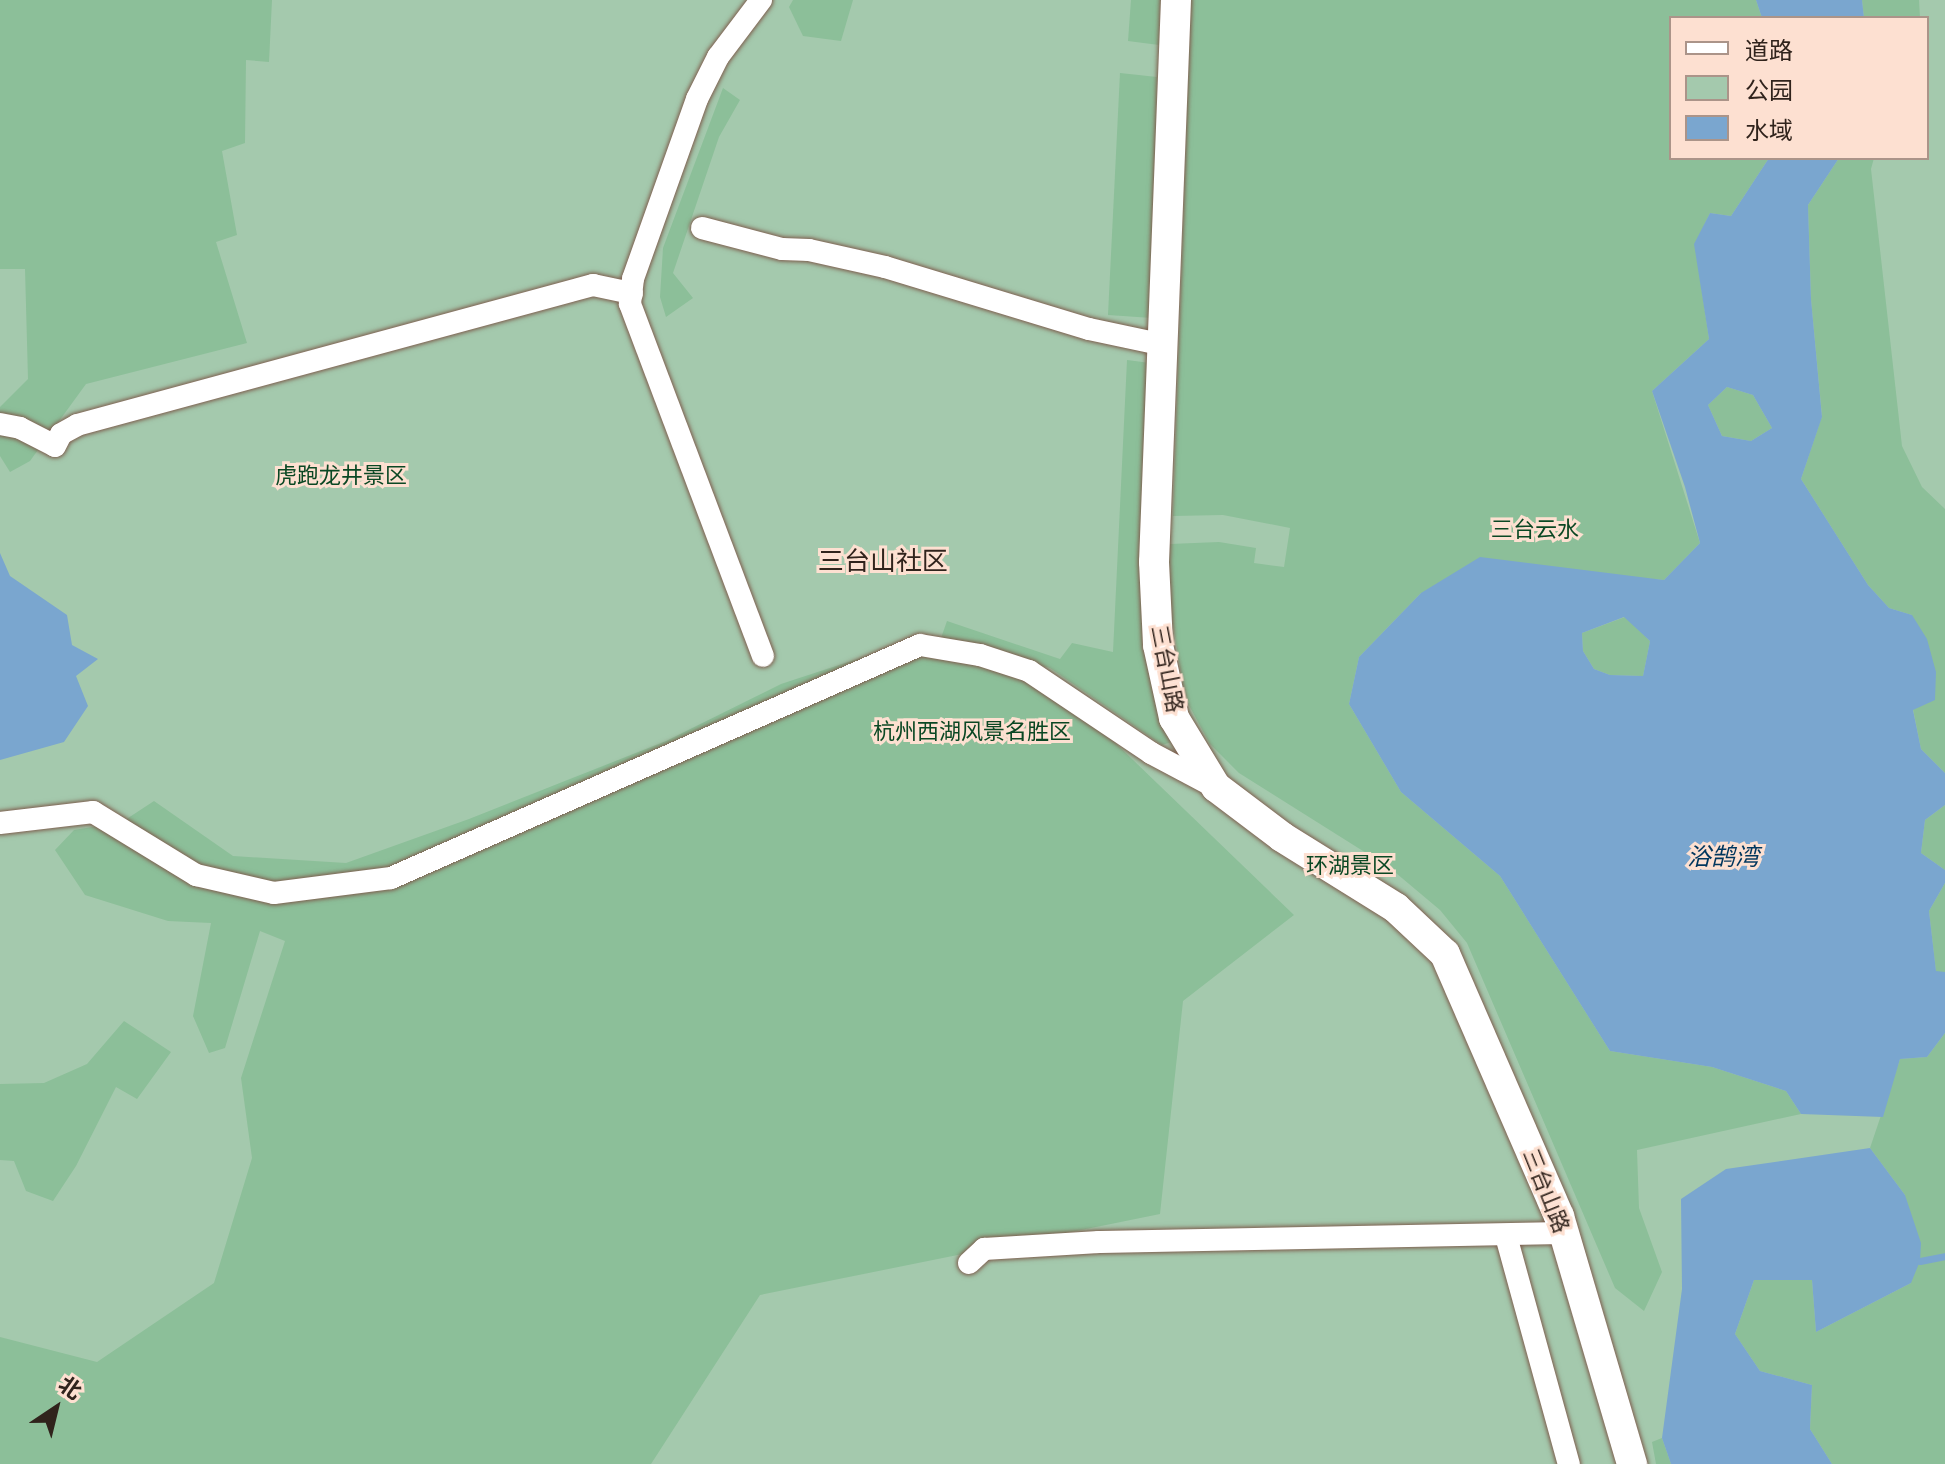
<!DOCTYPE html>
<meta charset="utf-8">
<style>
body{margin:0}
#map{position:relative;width:1945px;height:1464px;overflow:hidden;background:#fde0d1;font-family:"Roboto Condensed","Noto Sans SC",sans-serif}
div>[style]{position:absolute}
.green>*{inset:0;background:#a4c9ad}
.forest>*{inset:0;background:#8cbf99}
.water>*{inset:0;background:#7aa6cf}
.stream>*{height:7px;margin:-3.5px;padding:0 3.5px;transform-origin:3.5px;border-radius:3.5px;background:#7aa6cf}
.roads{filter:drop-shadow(0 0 2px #7e5f4f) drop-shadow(0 0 2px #7e5f4f)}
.street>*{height:22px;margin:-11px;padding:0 11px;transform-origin:11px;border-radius:11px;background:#fff}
.secondary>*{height:30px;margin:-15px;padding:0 15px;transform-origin:15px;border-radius:15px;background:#fff}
span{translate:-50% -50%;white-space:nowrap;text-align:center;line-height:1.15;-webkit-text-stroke:6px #fde0d1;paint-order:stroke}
.park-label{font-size:22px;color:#0a4723}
.street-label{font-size:22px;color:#30231c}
.water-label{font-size:24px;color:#00365d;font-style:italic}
.quarter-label{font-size:26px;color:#30231c}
.legend{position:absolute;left:1669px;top:16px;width:260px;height:144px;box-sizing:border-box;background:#fde0d1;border:2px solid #ab9489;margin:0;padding:10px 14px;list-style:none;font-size:24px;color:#30231c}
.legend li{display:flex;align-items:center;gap:16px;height:40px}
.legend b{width:40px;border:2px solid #ab9489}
.north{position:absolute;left:16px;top:1368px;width:80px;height:80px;-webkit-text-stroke:6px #fde0d1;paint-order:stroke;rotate:35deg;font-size:22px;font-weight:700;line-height:32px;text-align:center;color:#30231c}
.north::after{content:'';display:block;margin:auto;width:28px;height:36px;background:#30231c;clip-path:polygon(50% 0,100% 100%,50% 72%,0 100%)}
</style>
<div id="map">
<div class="green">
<div style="clip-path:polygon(evenodd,0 0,1945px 0,1945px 1464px,0 1464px,0 0,1671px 18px,1927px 18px,1927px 158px,1671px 158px,1671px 18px)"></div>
</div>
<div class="forest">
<div style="clip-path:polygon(0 0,272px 0,269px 62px,246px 60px,245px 143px,222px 151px,237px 235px,216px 242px,247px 343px,86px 384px,30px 461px,10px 472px,0 456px,0 407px,28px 379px,25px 269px,0 269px)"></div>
<div style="clip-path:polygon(793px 0,853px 0,841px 41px,803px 36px,789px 7px)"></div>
<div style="clip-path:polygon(1131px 0,1160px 0,1159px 45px,1128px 41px)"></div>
<div style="clip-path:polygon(1191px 0,1756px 0,1762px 18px,1671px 18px,1671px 158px,1769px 158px,1731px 216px,1710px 213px,1695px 244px,1709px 339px,1652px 391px,1700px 543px,1664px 580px,1585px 573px,1421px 593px,1359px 657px,1349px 704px,1401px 792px,1500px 876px,1610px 1051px,1712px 1067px,1786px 1091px,1801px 1114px,1637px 1150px,1639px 1208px,1662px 1272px,1644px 1311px,1615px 1288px,1467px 943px,1440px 910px,1390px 868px,1239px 773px,1210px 744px,1185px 698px,1167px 587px,1170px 544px,1219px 542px,1256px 548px,1254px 563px,1284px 567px,1290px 528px,1223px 515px,1173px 516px)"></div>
<div style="clip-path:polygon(1862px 0,1919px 0,1920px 18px,1864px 18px)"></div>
<div style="clip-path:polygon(1120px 73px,1157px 77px,1152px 318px,1108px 315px)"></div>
<div style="clip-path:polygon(723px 88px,740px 100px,719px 137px,673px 273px,693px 298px,666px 317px,660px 297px,663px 248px)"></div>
<div style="clip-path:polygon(1839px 158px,1874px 158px,1871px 169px,1902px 446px,1922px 487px,1945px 509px,1945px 773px,1921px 749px,1913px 709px,1912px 615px,1889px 608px,1868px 585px,1801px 479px,1822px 416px,1811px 299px,1808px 205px)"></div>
<div style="clip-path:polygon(1127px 360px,1150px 363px,1142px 647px,1172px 742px,1162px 745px,1050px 668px,941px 638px,947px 621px,1060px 659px,1072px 643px,1113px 652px)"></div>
<div style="clip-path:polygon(1727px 387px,1753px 395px,1772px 428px,1751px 441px,1722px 436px,1708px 405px)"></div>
<div style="clip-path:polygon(1625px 617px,1650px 641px,1643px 676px,1610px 675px,1594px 669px,1583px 651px,1582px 633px)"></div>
<div style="clip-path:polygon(891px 648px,1051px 681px,1294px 915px,1183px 1001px,1160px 1214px,760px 1295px,651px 1464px,0 1464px,0 1337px,97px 1362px,214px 1283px,252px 1158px,241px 1078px,285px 941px,260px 931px,225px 1048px,209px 1053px,193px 1016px,211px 923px,168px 921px,85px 895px,55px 850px,74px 830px,122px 822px,154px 801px,233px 856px,346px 863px,469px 819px,666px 741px,781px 684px)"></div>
<div style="clip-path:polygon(1945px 805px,1945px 870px,1921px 853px,1925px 820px)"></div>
<div style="clip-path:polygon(1945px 883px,1945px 972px,1936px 972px,1929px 911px)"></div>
<div style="clip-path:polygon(124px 1021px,171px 1052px,137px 1099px,116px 1087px,76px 1166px,53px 1201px,26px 1191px,14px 1161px,0 1160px,0 1084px,44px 1083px,87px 1064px)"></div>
<div style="clip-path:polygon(1945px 1033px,1945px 1464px,1832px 1464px,1810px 1429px,1812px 1385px,1760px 1371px,1735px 1334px,1754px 1280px,1812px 1280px,1816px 1332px,1911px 1283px,1905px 1195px,1870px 1148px,1900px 1059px,1927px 1057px)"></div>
<div style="clip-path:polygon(1662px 1438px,1671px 1464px,1656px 1464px,1652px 1442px)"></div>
</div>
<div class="water">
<div style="clip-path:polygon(1756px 0,1862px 0,1864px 18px,1762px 18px)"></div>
<div style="clip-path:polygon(evenodd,1769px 158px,1839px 158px,1808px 205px,1811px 299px,1822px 417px,1801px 479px,1868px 585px,1889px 608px,1912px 615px,1927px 639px,1936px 672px,1935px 700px,1913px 710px,1921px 749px,1945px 773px,1945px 805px,1925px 820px,1921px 853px,1945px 870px,1945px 883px,1929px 911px,1936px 971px,1945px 972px,1945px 1033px,1927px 1057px,1900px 1059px,1883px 1117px,1801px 1114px,1786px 1091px,1712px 1067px,1610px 1051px,1500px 876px,1401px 792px,1349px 704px,1359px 657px,1421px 593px,1480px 557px,1664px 580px,1700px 543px,1685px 487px,1652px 391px,1709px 339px,1694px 244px,1710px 213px,1731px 216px,1769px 158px,1727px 387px,1753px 395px,1772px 428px,1751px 441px,1722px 436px,1708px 405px,1727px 387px,1769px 158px,1624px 617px,1650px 641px,1643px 676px,1610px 675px,1594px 669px,1583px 651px,1582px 633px,1624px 617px)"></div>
<div style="clip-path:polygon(0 553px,10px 576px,67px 615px,72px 645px,98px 659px,76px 676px,88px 706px,64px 742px,0 760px)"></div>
<div style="clip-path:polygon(1870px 1148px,1905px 1195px,1921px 1243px,1920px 1261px,1911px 1283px,1816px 1332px,1812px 1280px,1754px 1280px,1735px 1334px,1760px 1371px,1812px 1385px,1810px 1429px,1832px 1464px,1671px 1464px,1662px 1438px,1682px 1289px,1681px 1199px,1726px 1169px)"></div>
</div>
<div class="stream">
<div style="left:1920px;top:1261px;width:25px;rotate:-11deg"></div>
</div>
<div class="roads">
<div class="street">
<div style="left:761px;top:0;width:71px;rotate:127deg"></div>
<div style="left:718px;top:57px;width:47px;rotate:116.6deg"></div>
<div style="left:697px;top:99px;width:191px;rotate:109.6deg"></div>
<div style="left:633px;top:279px;width:25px;rotate:97deg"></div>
<div style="left:630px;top:304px;width:376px;rotate:69.3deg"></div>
<div style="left:702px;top:228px;width:83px;rotate:14.7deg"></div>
<div style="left:782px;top:249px;width:27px;rotate:2deg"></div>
<div style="left:809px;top:250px;width:78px;rotate:12.6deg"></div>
<div style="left:885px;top:267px;width:213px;rotate:16.9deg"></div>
<div style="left:1089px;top:329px;width:77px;rotate:12deg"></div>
<div style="left:0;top:424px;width:20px;rotate:11deg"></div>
<div style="left:20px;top:428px;width:39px;rotate:27deg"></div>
<div style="left:55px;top:446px;width:13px;rotate:-63deg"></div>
<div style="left:61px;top:434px;width:18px;rotate:-29deg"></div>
<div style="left:77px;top:425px;width:535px;rotate:-15.18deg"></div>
<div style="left:593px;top:285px;width:40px;rotate:12deg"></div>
<div style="left:0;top:823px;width:94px;rotate:-6.7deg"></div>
<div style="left:93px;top:812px;width:121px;rotate:31.5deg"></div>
<div style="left:196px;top:875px;width:80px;rotate:13deg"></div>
<div style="left:274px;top:893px;width:118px;rotate:-7.3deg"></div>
<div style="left:391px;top:878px;width:578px;rotate:-23.77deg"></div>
<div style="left:920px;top:645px;width:61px;rotate:9.5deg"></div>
<div style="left:980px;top:655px;width:52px;rotate:18.1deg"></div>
<div style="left:1029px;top:671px;width:147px;rotate:33.9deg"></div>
<div style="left:1151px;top:753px;width:72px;rotate:28deg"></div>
<div style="left:1506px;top:1236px;width:237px;rotate:74.6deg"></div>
<div style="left:969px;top:1263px;width:21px;rotate:-43deg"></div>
<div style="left:984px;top:1249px;width:115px;rotate:-3.5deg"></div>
<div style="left:1099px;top:1242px;width:465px;rotate:-1.1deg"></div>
</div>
<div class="secondary">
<div style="left:1176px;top:0;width:562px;rotate:92.24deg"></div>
<div style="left:1154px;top:562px;width:83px;rotate:87.2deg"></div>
<div style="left:1158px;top:645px;width:75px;rotate:77.6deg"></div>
<div style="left:1174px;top:718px;width:81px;rotate:58.7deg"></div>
<div style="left:1216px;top:787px;width:83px;rotate:37.1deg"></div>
<div style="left:1282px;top:837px;width:134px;rotate:31.9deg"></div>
<div style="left:1396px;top:908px;width:67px;rotate:43.2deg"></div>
<div style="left:1445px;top:954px;width:286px;rotate:66.5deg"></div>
<div style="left:1559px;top:1216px;width:259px;rotate:73.6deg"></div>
</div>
</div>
<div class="park-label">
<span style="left:341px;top:476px">虎跑龙井景区</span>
<span style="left:1535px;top:530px">三台云水</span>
<span style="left:972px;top:732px">杭州西湖风景名胜区</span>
<span style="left:1350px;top:866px">环湖景区</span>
</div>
<div class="street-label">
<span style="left:1167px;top:669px;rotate:79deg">三台山路</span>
<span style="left:1546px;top:1191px;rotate:68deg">三台山路</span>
</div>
<div class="water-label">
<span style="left:1723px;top:858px">浴鹄湾</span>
</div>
<div class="quarter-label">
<span style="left:883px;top:562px">三台山社区</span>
</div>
<ul class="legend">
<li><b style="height:10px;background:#fff"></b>道路</li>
<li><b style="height:22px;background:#a4c9ad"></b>公园</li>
<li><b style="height:22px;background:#7aa6cf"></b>水域</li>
</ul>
<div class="north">北</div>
</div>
